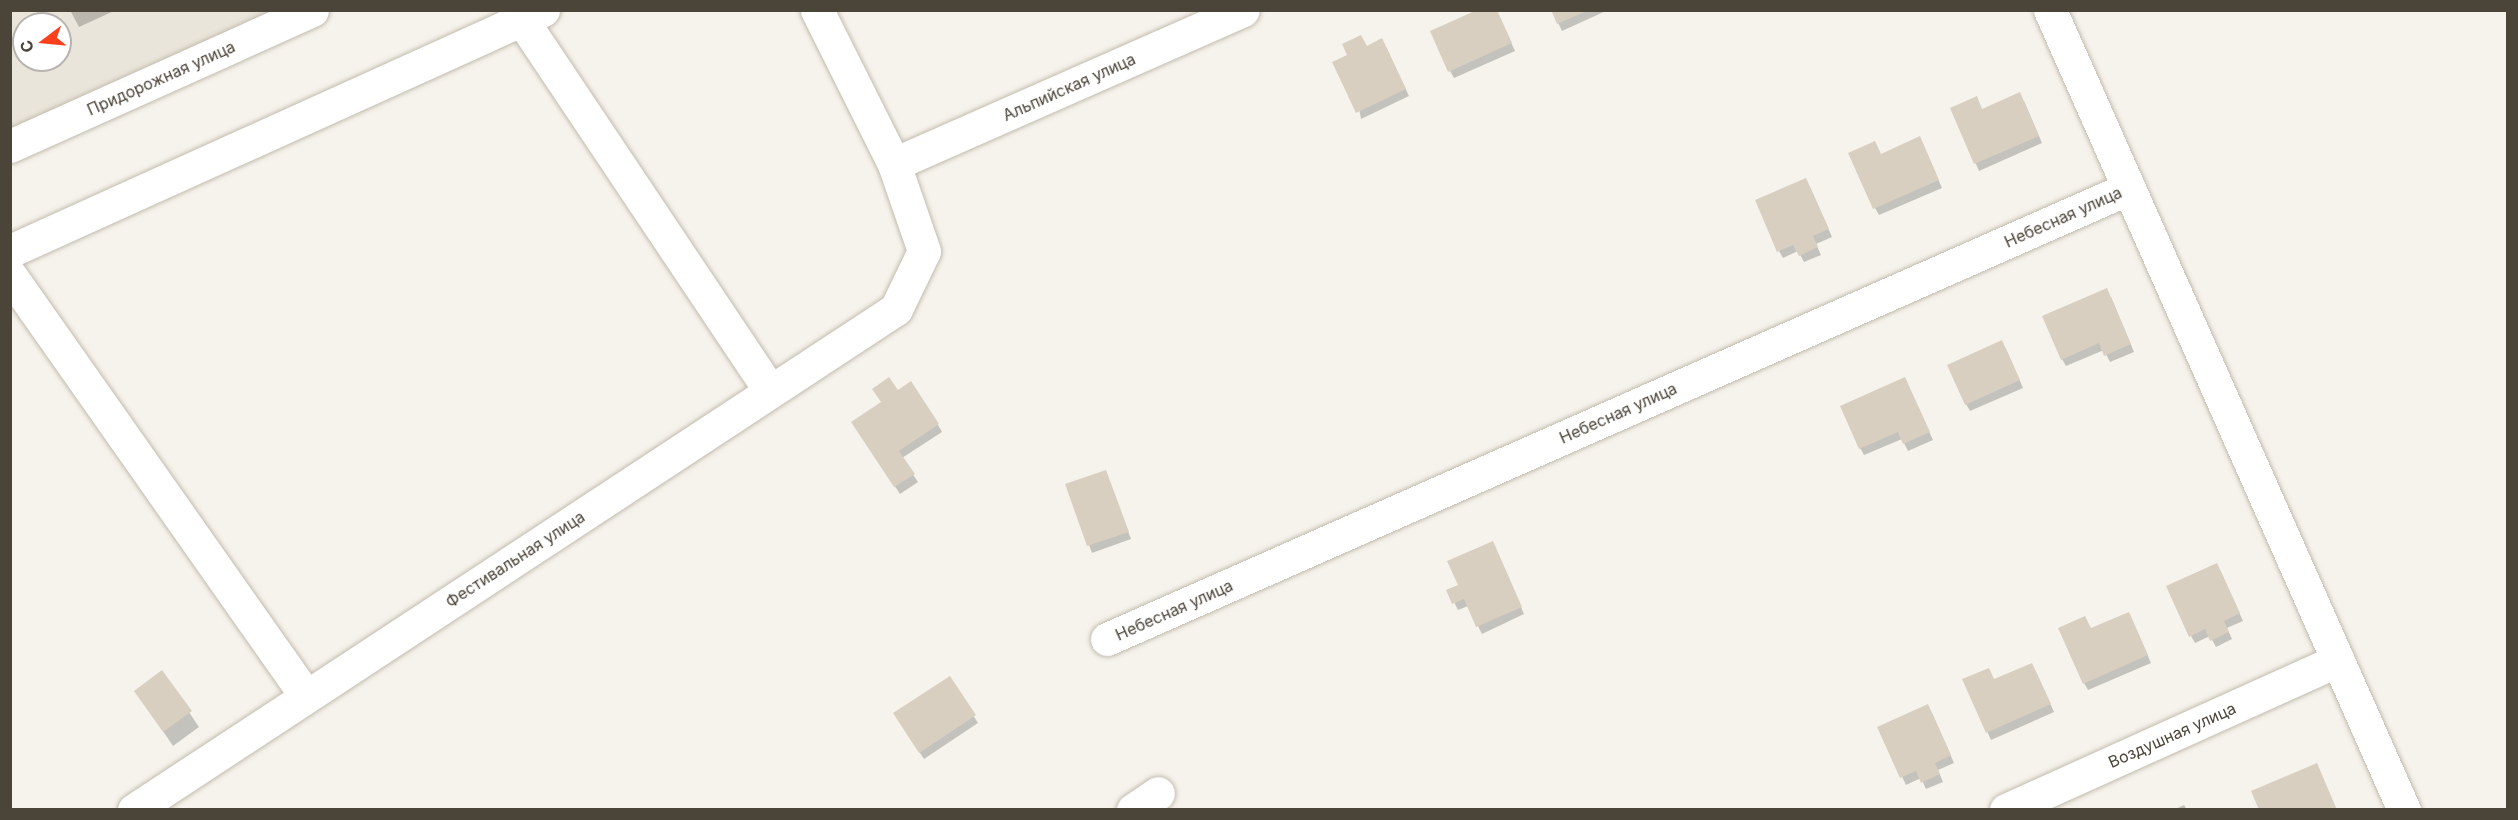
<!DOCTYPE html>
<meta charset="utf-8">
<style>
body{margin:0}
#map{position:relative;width:2518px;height:820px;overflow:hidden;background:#f6f3ec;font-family:Inter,sans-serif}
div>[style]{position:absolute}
.residential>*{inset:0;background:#eae5da}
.shadow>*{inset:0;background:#0003}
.building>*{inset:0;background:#d8cfc1}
.roads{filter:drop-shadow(0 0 2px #c2bbae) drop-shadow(0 0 2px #c2bbae)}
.street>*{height:33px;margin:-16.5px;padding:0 16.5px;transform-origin:16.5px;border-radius:16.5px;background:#fff}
span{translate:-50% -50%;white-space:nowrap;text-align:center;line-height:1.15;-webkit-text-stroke:4.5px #fff;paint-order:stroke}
.street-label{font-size:16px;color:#4b4439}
.frame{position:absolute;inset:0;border:12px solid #4b4439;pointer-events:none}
.north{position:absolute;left:12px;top:12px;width:60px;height:60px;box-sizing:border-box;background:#fff;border:2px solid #b7b4b0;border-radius:50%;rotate:254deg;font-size:16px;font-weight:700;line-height:24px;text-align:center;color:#4b4439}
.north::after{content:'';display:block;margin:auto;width:21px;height:27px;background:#fc3f1d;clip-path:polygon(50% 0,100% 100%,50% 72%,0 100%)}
</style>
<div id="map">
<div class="residential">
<div style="clip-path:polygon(evenodd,11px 11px,332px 11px,11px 150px,11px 11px,24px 24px,60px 24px,60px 60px,24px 60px,24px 24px)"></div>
</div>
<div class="shadow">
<div style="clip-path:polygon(70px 10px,116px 10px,79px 27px)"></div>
<div style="clip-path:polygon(1496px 10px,1515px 51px,1454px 78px,1450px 71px)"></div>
<div style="clip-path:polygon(1552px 10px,1608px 10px,1562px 31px)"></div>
<div style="clip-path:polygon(1367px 47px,1386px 47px,1409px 96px,1361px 119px,1349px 56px)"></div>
<div style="clip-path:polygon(2024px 101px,2042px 143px,1979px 171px,1952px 109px,1982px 110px)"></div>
<div style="clip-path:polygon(1923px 145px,1942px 188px,1879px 215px,1875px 208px,1881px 155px)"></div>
<div style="clip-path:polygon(1810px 187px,1832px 237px,1816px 244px,1821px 255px,1804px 262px,1798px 251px,1783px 258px,1779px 251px)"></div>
<div style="clip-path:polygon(2111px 297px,2134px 352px,2110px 362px,2104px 350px,2066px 366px,2062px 359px)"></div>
<div style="clip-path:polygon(2006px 349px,2023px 388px,1970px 411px,1966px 404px)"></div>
<div style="clip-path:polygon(1908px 386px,1933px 440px,1908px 451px,1902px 439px,1864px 455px,1860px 448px)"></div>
<div style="clip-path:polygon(938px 425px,942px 432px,902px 458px,918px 482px,900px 494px,857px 429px)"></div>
<div style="clip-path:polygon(1105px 471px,1131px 539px,1092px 553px,1067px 485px)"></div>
<div style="clip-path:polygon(1496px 550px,1524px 614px,1482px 634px,1468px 606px,1458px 610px,1448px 590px,1460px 585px)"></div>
<div style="clip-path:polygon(2221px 572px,2243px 621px,2227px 628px,2232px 639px,2216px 647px,2210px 636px,2195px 643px,2191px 636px)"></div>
<div style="clip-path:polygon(2132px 620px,2151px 663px,2088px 690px,2084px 683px,2091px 630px)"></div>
<div style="clip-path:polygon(162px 672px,199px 727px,173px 746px,136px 691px)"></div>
<div style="clip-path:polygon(2036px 672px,2054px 712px,1991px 740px,1964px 680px,1994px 681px)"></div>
<div style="clip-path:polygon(949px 678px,978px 723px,924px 759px,899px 721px)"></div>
<div style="clip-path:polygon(1932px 713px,1954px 763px,1938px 770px,1943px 782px,1926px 789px,1921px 778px,1906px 785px,1879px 728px)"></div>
<div style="clip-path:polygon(2184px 805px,2187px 810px,2173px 810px)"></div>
</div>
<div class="building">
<div style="clip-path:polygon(1477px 10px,1497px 10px,1512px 43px,1448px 72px,1430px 31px)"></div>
<div style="clip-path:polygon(1551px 10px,1589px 10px,1557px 24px)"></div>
<div style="clip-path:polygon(1361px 35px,1367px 46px,1382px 38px,1406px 89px,1356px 113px,1332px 62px,1347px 55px,1342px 44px)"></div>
<div style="clip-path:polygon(2020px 92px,2039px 136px,1974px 164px,1950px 108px,1977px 96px,1982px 109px)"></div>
<div style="clip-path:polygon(1920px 136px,1939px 180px,1873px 209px,1848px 153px,1875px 141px,1881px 154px)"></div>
<div style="clip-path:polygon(1806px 178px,1829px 229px,1813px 236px,1818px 247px,1799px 256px,1793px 245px,1777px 252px,1755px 200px)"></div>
<div style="clip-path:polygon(2107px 288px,2131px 344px,2104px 356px,2099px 343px,2061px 360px,2042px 316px)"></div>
<div style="clip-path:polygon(2002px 340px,2020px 380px,1965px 405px,1947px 365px)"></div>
<div style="clip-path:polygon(889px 377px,898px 390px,911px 381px,939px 424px,899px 451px,915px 474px,894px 487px,851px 422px,881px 402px,872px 389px)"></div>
<div style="clip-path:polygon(1905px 377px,1930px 432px,1903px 444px,1898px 432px,1859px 449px,1840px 406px)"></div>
<div style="clip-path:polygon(1106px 470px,1129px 532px,1087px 546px,1065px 484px)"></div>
<div style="clip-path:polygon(1493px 541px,1522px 607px,1476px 627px,1464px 599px,1452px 604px,1446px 590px,1458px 585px,1447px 561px)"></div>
<div style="clip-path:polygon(2217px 563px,2240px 613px,2224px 621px,2229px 632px,2210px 641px,2205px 629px,2189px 637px,2166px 586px)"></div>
<div style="clip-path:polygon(2129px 612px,2148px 655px,2083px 684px,2058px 628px,2085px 616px,2091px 628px)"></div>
<div style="clip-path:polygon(2032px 663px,2051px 704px,1986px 733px,1962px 679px,1989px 668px,1994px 679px)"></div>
<div style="clip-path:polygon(162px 670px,192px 711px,163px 732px,134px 691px)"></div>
<div style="clip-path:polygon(950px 676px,976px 715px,919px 753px,893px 713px)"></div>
<div style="clip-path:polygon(1928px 704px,1951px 755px,1935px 763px,1940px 774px,1921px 783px,1916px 771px,1900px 778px,1877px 727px)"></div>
<div style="clip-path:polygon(2317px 763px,2337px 810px,2259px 810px,2251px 791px)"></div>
</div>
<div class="roads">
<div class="street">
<div style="left:2050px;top:10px;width:875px;rotate:66.13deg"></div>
<div style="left:522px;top:20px;width:446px;rotate:56.2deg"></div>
<div style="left:10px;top:146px;width:331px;rotate:-24.2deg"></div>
<div style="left:894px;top:164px;width:381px;rotate:-23.8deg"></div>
<div style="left:10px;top:251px;width:585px;rotate:-24.33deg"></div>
<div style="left:10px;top:275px;width:515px;rotate:54.89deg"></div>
<div style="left:1107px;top:639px;width:1117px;rotate:-23.81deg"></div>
<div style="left:134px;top:810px;width:912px;rotate:-33.32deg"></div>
<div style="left:896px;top:309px;width:64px;rotate:-64.2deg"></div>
<div style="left:924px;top:251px;width:92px;rotate:-109deg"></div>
<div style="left:894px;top:164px;width:172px;rotate:-116.6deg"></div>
<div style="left:1133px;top:810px;width:30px;rotate:-34deg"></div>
<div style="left:2006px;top:810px;width:364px;rotate:-24.3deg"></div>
</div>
</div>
<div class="street-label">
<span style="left:161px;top:78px;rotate:-24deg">Придорожная улица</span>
<span style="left:1069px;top:87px;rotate:-24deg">Альпийская улица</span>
<span style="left:2063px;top:217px;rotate:-24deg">Небесная улица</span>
<span style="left:1618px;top:413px;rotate:-24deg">Небесная улица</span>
<span style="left:515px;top:559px;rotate:-33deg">Фестивальная улица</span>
<span style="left:1174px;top:610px;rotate:-24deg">Небесная улица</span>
<span style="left:2172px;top:735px;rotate:-24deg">Воздушная улица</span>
</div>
<div class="frame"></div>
<div class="north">С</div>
</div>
